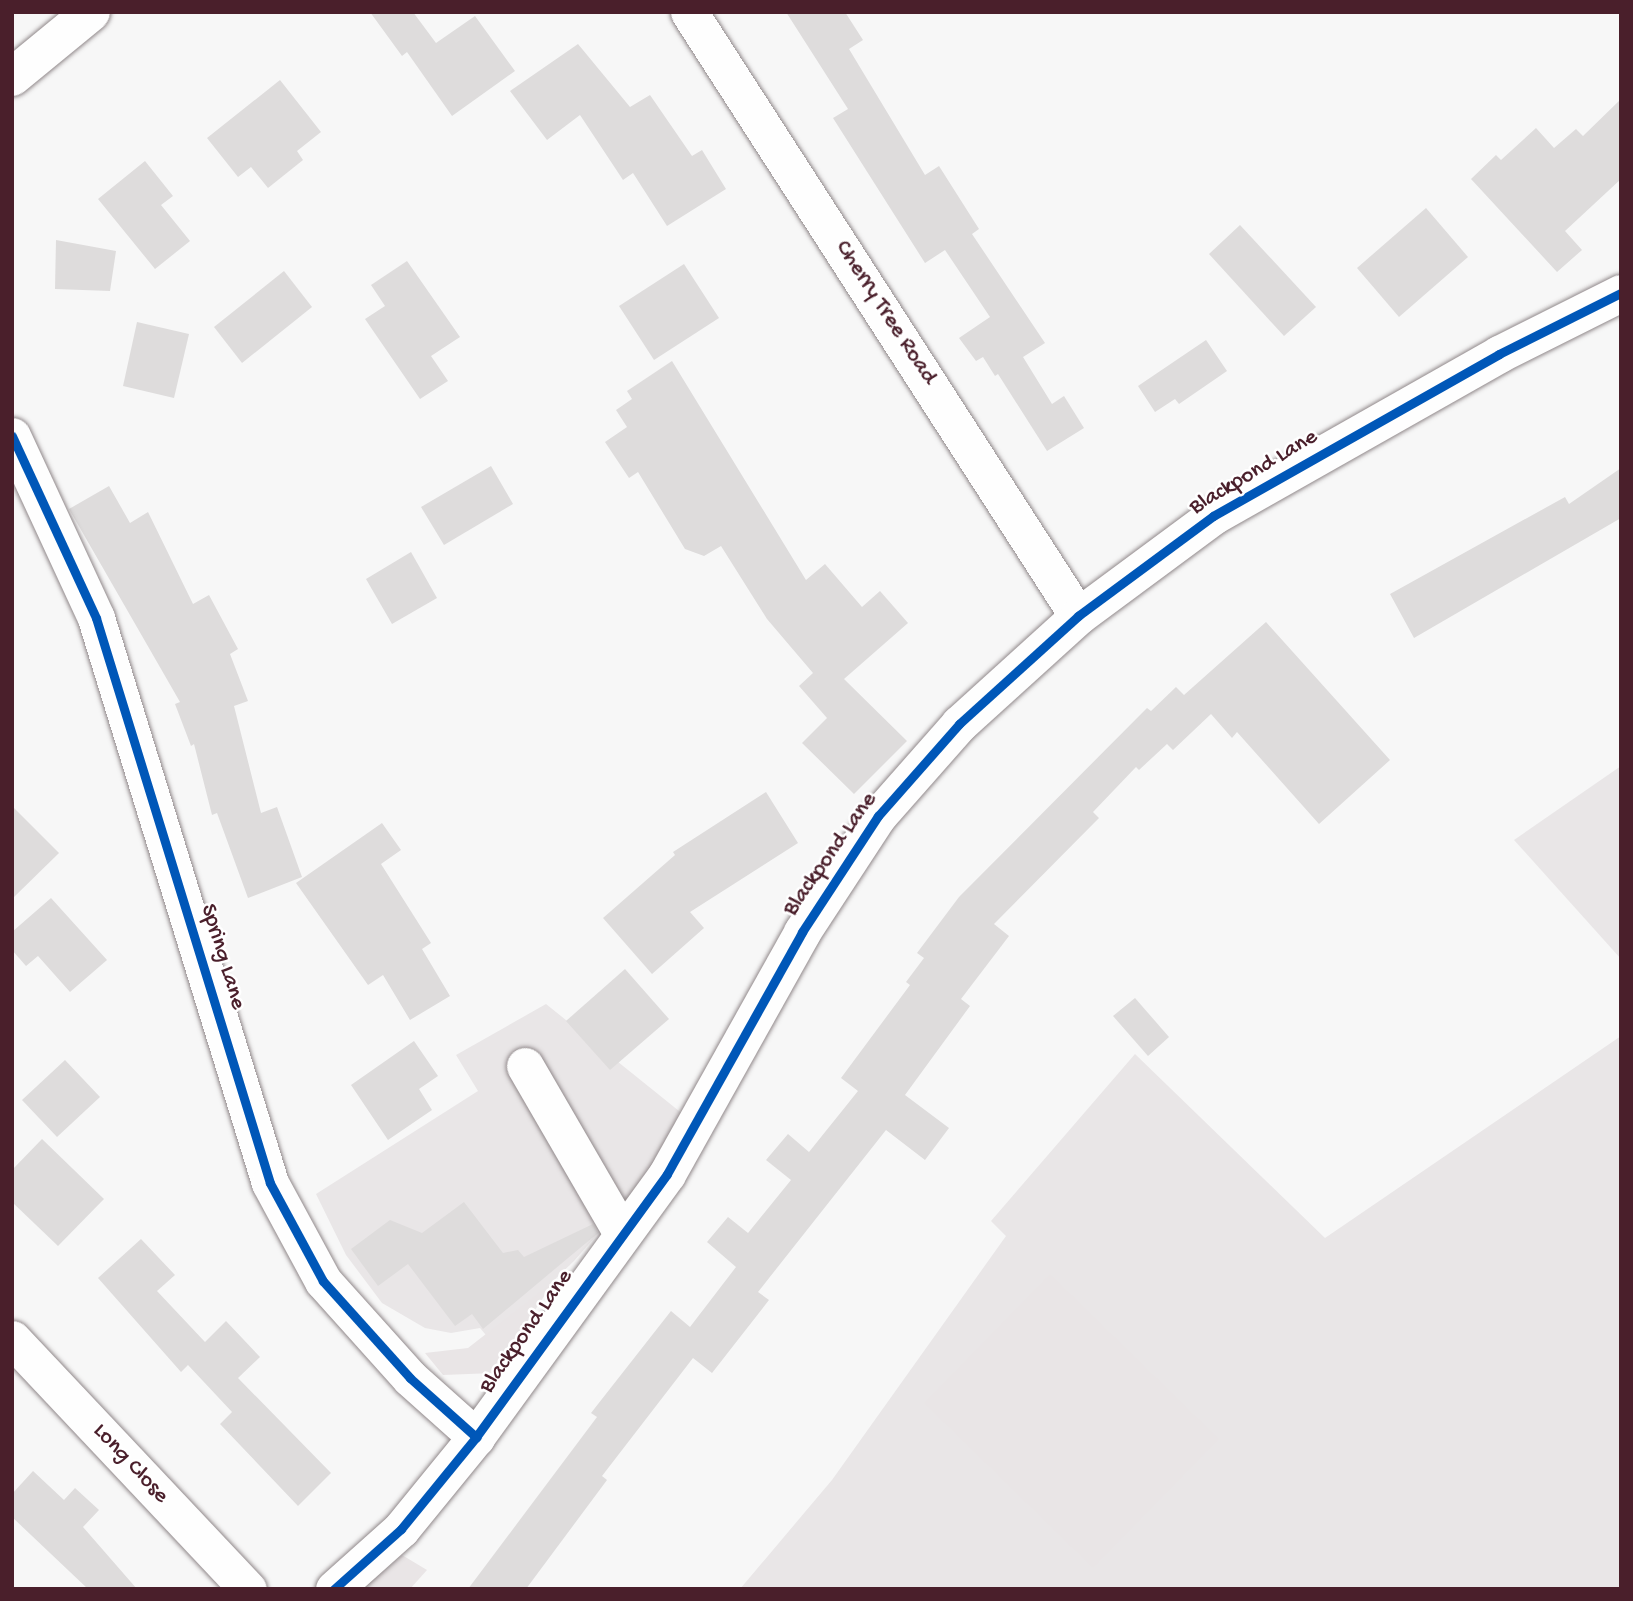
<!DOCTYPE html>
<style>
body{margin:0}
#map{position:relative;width:1633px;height:1601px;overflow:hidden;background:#f7f7f7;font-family:"Gochi Hand",sans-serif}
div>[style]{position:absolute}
.built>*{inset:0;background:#e9e6e7}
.green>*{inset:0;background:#e9e5e6}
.building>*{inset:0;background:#dedcdc}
.roads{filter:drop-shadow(0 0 2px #90888a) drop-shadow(0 0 2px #90888a)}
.minor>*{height:37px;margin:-18.5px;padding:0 18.5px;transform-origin:18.5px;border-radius:18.5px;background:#fefefe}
.major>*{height:38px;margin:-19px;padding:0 19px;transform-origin:19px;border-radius:19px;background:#fefefe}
.cycleway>*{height:9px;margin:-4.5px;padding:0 4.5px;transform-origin:4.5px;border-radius:4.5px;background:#0057b8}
span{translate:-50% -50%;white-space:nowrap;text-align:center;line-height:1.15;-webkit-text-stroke:5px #fff;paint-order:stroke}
.street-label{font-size:23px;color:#4a1f2b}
.frame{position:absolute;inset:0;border:14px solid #4a1f2b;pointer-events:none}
</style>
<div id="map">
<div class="built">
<div style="clip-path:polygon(1621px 766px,1621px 959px,1514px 840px)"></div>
<div style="clip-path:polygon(546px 1004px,689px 1119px,671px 1150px,574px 1261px,491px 1341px,480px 1328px,451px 1333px,425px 1328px,382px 1303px,346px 1255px,316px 1194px,478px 1091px,456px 1055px)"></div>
<div style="clip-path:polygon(1621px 1036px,1621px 1589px,740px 1589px,832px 1480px,1006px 1236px,991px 1221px,1135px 1054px,1325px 1238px)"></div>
</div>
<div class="green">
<div style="clip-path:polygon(1050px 1274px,1219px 1439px,1093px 1568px,924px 1403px)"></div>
<div style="clip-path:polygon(554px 1281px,494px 1373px,443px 1375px,425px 1353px,468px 1348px)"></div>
<div style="clip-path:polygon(402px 1555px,427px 1570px,410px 1589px,363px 1589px)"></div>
</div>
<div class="building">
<div style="clip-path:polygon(370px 12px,413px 12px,436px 43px,475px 16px,515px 71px,452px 116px,407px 52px,402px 56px)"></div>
<div style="clip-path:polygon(786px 12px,845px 12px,863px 40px,849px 49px,925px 175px,939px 166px,979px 229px,972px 234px,1045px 343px,1023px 357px,1052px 404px,1064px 396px,1084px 428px,1047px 451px,998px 374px,995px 376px,983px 357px,976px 361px,959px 338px,990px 317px,945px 250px,925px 263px,833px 118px,848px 109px)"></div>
<div style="clip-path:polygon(578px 44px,630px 107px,650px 95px,692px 156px,702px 150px,726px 189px,667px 226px,633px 173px,623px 180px,580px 115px,547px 140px,510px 91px)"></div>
<div style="clip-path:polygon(280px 80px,321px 132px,297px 151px,303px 160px,268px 188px,251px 167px,238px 177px,207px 138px)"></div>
<div style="clip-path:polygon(1621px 99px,1621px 179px,1565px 231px,1582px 250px,1557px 272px,1471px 179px,1496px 155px,1501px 160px,1536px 128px,1554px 148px,1576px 129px,1583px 136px)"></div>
<div style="clip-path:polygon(145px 161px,173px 196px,161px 205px,190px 241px,155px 269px,98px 199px)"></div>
<div style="clip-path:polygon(1426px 208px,1468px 257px,1399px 317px,1357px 268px)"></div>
<div style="clip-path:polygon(1240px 225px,1316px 307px,1284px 336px,1209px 254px)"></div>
<div style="clip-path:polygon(56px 240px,116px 251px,110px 291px,55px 289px)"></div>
<div style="clip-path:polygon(407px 261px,460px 337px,431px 356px,448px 381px,420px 399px,365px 319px,385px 306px,371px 285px)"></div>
<div style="clip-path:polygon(684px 264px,719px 318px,654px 360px,619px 306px)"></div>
<div style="clip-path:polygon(284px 271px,312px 307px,242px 363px,214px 327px)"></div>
<div style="clip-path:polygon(137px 322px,189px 334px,174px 398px,123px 386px)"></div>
<div style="clip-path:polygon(1206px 340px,1227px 371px,1179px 404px,1175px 399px,1155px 412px,1138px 386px)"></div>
<div style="clip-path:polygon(672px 361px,806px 580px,825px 564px,862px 607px,880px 591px,908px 623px,844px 679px,907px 741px,854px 794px,802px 743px,827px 718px,799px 686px,813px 673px,767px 619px,721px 546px,704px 556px,685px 549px,638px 472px,629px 478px,605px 442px,627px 427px,616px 410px,632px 399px,627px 391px)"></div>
<div style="clip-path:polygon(491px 466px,513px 504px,444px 545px,421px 507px)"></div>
<div style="clip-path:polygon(1621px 468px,1621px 518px,1414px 638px,1390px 594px,1565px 497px,1569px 504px)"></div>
<div style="clip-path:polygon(109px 486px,130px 523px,148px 512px,193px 604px,209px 595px,238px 649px,230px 654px,248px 701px,234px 706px,261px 813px,277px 807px,302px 877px,248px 898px,217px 813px,212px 815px,194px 744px,191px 746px,175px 704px,180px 702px,69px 509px)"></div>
<div style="clip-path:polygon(411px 552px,437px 598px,392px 624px,366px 579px)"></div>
<div style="clip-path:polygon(1266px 622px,1390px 760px,1319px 824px,1237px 732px,1232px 738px,1211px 714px,1173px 750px,1167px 744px,1139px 770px,1136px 767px,1093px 812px,1099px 818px,994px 924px,1009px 936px,961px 999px,970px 1006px,905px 1095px,949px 1128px,925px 1160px,886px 1130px,758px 1292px,769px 1300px,712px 1373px,693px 1358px,602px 1476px,607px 1480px,526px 1589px,468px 1589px,597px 1417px,591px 1413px,671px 1311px,690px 1327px,736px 1267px,707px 1242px,728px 1217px,748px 1233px,791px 1180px,766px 1160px,788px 1134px,809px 1152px,858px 1091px,841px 1078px,910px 985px,906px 982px,924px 958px,917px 953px,959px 897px,1147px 708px,1151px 711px,1176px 687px,1184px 695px)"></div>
<div style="clip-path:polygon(766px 792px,798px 843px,690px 912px,704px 928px,652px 974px,603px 918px,675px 855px,673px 852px)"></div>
<div style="clip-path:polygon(12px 806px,59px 853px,12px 899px)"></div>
<div style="clip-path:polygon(382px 823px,401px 850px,381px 864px,431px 943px,422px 949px,450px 996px,410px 1020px,383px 975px,368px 985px,296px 883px)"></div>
<div style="clip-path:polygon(51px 898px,107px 960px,70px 992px,38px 956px,26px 966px,12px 950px,12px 932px)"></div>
<div style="clip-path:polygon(625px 969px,669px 1019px,610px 1070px,566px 1021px)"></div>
<div style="clip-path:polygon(1135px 998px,1169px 1037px,1148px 1056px,1113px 1016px)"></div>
<div style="clip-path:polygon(414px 1041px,438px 1076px,419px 1089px,432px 1110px,388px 1140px,351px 1085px)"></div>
<div style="clip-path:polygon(65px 1060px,100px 1097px,57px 1137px,22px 1100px)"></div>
<div style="clip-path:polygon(42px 1139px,104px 1199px,58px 1246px,12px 1202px,12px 1170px)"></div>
<div style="clip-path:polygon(464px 1202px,503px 1253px,518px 1250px,524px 1257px,593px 1224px,598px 1233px,483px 1329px,472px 1314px,455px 1326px,408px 1264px,378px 1286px,351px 1249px,390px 1220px,422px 1233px)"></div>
<div style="clip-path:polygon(141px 1239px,175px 1275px,157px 1291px,205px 1342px,226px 1321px,260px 1357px,238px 1378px,331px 1473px,298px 1506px,220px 1424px,232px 1412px,188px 1365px,181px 1372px,98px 1278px)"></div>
<div style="clip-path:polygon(33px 1471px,64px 1500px,75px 1488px,99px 1510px,83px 1527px,137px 1589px,88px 1589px,12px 1517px,12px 1494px)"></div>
</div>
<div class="roads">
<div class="minor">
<div style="left:689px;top:12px;width:718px;rotate:57.22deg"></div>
<div style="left:12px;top:436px;width:200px;rotate:65.2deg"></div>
<div style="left:96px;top:618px;width:591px;rotate:72.88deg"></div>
<div style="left:270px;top:1183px;width:111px;rotate:61.6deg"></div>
<div style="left:323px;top:1281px;width:130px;rotate:48.1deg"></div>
<div style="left:410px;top:1378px;width:89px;rotate:41.8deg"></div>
<div style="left:525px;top:1066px;width:193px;rotate:59.9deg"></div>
<div style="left:12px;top:1339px;width:344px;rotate:46.7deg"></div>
<div style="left:334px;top:1589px;width:90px;rotate:-41.8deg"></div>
<div style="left:401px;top:1529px;width:119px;rotate:-50.8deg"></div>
<div style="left:476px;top:1437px;width:325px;rotate:-54deg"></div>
<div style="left:667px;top:1174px;width:277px;rotate:-60.8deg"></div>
<div style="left:802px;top:932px;width:139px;rotate:-56.8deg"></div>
<div style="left:878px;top:816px;width:123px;rotate:-48.6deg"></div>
<div style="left:959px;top:724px;width:161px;rotate:-42.2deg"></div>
<div style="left:1078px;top:616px;width:168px;rotate:-36.5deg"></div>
<div style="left:1213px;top:516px;width:329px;rotate:-29.5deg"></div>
<div style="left:1499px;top:354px;width:136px;rotate:-26.6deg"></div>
</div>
<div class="major">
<div style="left:12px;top:77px;width:102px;rotate:-39.4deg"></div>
</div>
</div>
<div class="cycleway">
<div style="left:12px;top:436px;width:200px;rotate:65.2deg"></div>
<div style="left:96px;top:618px;width:591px;rotate:72.88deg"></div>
<div style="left:270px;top:1183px;width:111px;rotate:61.6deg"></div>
<div style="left:323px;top:1281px;width:130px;rotate:48.1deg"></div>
<div style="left:410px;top:1378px;width:89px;rotate:41.8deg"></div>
<div style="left:334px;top:1589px;width:90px;rotate:-41.8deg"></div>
<div style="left:401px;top:1529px;width:119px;rotate:-50.8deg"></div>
<div style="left:476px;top:1437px;width:325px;rotate:-54deg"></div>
<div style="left:667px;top:1174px;width:277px;rotate:-60.8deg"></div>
<div style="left:802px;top:932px;width:139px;rotate:-56.8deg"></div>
<div style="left:878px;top:816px;width:123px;rotate:-48.6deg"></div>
<div style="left:959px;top:724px;width:161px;rotate:-42.2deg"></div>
<div style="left:1078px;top:616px;width:168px;rotate:-36.5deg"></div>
<div style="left:1213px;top:516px;width:329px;rotate:-29.5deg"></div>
<div style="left:1499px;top:354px;width:136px;rotate:-26.6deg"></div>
</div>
<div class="street-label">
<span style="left:885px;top:313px;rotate:57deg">Cherry Tree Road</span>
<span style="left:1254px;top:473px;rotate:-31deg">Blackpond Lane</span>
<span style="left:831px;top:855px;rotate:-55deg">Blackpond Lane</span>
<span style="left:222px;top:957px;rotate:73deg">Spring Lane</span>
<span style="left:527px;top:1332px;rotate:-55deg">Blackpond Lane</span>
<span style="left:130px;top:1464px;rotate:47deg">Long Close</span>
</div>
<div class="frame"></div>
</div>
